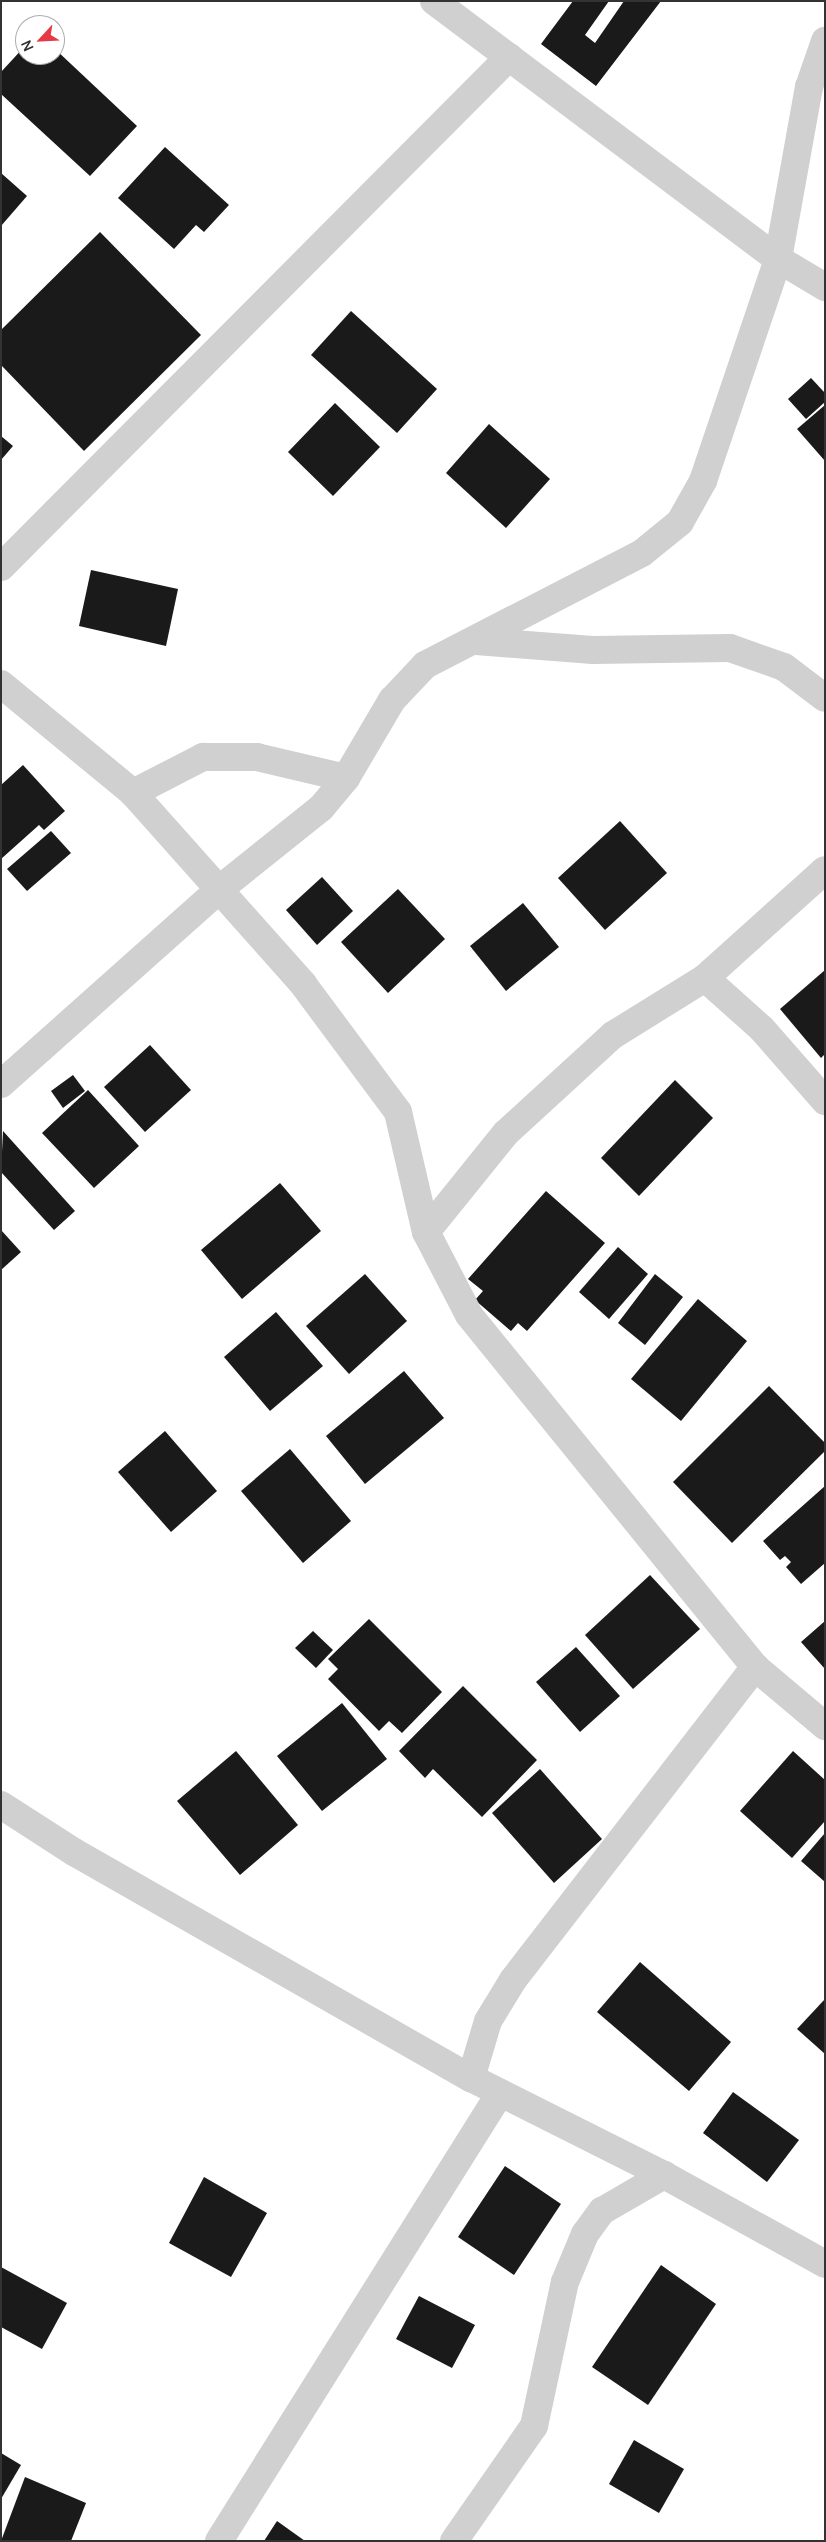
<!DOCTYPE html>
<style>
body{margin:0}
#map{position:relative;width:826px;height:2542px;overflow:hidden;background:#fff;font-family:Manrope,sans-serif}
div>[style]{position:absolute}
.building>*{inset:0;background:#1a1a1a}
.minor>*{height:28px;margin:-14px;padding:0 14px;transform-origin:14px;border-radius:14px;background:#d0d0d0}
span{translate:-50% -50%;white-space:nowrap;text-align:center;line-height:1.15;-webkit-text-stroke:5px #fff;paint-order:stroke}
.frame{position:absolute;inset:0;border:2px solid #333;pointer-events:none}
.north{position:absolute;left:15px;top:15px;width:50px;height:50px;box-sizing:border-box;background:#fff;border:1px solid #adadad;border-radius:50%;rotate:245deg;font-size:14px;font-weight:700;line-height:20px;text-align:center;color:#333}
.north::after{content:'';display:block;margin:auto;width:18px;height:22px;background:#e63946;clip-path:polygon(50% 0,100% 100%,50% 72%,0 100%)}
</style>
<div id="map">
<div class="building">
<div style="clip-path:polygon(573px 1px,609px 1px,585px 35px,595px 43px,624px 1px,661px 1px,596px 86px,541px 44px)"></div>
<div style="clip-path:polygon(25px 46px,25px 55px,55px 55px,55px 49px,137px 126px,90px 176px,1px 94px,1px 72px)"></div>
<div style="clip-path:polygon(165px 147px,229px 205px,204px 232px,196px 225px,174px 249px,118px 198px)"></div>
<div style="clip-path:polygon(1px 173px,27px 196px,1px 226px)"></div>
<div style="clip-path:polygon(100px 232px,201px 335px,84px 451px,1px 365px,1px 330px)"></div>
<div style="clip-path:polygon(351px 311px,437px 389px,397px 433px,311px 355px)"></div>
<div style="clip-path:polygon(811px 378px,825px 393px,825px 402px,806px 419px,788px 399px)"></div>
<div style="clip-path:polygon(335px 403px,380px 447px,333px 496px,288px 452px)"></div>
<div style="clip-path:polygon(825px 405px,825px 461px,797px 429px)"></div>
<div style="clip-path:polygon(489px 424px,550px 479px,506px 528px,446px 473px)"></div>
<div style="clip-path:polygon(1px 436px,13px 446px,1px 460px)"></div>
<div style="clip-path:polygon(91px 570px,178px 589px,166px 646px,79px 626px)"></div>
<div style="clip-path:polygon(23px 765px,65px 811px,44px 830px,39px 825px,1px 859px,1px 785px)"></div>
<div style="clip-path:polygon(620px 821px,667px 873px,605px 930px,558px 878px)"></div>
<div style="clip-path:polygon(51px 831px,71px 853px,27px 891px,7px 869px)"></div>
<div style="clip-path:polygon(322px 877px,353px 911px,317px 945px,286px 910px)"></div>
<div style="clip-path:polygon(398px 889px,445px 939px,388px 993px,341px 942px)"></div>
<div style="clip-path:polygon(523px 903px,559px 947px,506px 991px,470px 946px)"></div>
<div style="clip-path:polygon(825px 970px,825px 1054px,821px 1058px,780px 1009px)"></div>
<div style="clip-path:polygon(150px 1045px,191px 1090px,145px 1132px,104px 1087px)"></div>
<div style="clip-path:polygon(73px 1075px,85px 1091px,63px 1108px,51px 1091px)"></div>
<div style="clip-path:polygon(675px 1080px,713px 1118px,639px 1196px,601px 1158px)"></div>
<div style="clip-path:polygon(88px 1090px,139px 1146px,94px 1188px,42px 1133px)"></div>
<div style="clip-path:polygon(3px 1131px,75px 1211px,54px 1230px,1px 1172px)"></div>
<div style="clip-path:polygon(280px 1183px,321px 1231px,242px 1299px,201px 1250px)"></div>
<div style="clip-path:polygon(546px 1191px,605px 1243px,527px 1331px,518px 1323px,511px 1331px,475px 1300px,483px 1291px,468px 1279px)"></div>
<div style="clip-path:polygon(1px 1230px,21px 1252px,1px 1270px)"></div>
<div style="clip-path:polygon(618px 1247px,648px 1274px,609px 1319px,579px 1292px)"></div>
<div style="clip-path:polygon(365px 1274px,407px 1321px,349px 1374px,306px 1326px)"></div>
<div style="clip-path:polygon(655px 1274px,683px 1297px,645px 1345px,618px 1323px)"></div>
<div style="clip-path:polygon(698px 1299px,747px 1341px,681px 1421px,631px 1379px)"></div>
<div style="clip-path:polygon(276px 1312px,323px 1366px,270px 1411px,224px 1357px)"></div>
<div style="clip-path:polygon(404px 1371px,444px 1418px,365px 1484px,326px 1436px)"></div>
<div style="clip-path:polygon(769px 1386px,825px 1443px,825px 1451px,732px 1543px,673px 1482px)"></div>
<div style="clip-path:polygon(165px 1431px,217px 1491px,171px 1532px,118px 1472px)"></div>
<div style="clip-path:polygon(290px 1449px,351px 1521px,303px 1563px,241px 1491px)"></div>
<div style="clip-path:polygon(825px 1486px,825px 1563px,801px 1584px,786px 1567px,791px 1562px,785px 1556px,780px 1560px,763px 1541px)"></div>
<div style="clip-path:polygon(650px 1575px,700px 1629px,633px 1689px,585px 1635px)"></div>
<div style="clip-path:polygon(369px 1619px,442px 1692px,402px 1733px,389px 1721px,379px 1731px,328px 1679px,338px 1669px,328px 1659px)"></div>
<div style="clip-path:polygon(825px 1621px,825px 1669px,801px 1642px)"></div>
<div style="clip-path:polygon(313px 1631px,333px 1650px,316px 1668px,295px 1648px)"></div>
<div style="clip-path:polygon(576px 1647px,620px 1696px,580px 1732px,536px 1682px)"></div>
<div style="clip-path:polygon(463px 1686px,537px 1760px,482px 1817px,433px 1769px,425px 1778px,399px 1751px)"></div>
<div style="clip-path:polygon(342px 1703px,387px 1759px,322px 1811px,277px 1756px)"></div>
<div style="clip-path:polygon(236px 1751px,298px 1825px,240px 1875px,177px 1801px)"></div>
<div style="clip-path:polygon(793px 1751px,825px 1780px,825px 1821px,792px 1858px,740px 1811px)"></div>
<div style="clip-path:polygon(540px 1769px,602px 1839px,554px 1883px,492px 1813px)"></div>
<div style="clip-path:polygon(825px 1833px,825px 1882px,801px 1861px)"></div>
<div style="clip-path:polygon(640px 1962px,731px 2042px,689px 2091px,597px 2012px)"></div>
<div style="clip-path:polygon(825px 1999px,825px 2054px,797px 2029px)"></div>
<div style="clip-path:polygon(733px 2092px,799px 2140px,767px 2182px,703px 2133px)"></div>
<div style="clip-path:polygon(505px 2166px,561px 2204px,514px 2275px,458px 2237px)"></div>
<div style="clip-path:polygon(204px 2177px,267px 2213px,231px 2277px,169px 2243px)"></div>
<div style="clip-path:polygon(661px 2265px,716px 2304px,648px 2405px,592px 2367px)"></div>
<div style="clip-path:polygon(1px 2267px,67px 2303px,42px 2349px,1px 2327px)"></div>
<div style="clip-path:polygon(419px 2296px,475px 2325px,452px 2368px,396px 2339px)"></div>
<div style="clip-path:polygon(634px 2440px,684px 2469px,659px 2513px,609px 2484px)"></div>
<div style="clip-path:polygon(1px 2453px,21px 2465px,1px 2499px)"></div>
<div style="clip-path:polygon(25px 2477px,86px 2503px,71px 2541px,1px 2541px)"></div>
<div style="clip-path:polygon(277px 2521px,305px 2541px,264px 2541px)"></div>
</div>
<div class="minor">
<div style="left:434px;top:1px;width:430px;rotate:36.9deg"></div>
<div style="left:778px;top:259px;width:55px;rotate:30.8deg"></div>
<div style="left:1px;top:567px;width:720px;rotate:-45.11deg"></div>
<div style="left:476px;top:641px;width:117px;rotate:4.4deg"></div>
<div style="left:593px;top:650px;width:137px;rotate:-0.8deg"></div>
<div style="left:730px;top:648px;width:57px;rotate:19.4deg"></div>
<div style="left:784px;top:667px;width:51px;rotate:37.1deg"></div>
<div style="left:1px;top:684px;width:171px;rotate:39.5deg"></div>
<div style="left:133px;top:793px;width:256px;rotate:48.3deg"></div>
<div style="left:303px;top:984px;width:159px;rotate:53.4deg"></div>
<div style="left:398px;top:1112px;width:123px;rotate:76.9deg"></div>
<div style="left:426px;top:1232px;width:93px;rotate:62.6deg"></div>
<div style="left:469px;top:1315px;width:454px;rotate:50.9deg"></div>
<div style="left:755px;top:1667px;width:92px;rotate:40.1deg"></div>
<div style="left:133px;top:793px;width:79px;rotate:-27.2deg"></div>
<div style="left:203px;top:757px;width:54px"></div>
<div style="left:257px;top:757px;width:91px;rotate:13.3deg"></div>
<div style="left:705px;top:978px;width:76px;rotate:41.8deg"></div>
<div style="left:762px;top:1029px;width:96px;rotate:48.8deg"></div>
<div style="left:1px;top:1084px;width:295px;rotate:-41.7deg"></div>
<div style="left:221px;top:888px;width:128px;rotate:-38.7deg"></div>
<div style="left:321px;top:808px;width:39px;rotate:-50deg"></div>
<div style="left:346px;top:778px;width:91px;rotate:-59.5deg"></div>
<div style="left:392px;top:700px;width:48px;rotate:-46.7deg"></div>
<div style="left:425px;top:665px;width:244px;rotate:-27.3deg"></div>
<div style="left:642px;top:553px;width:49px;rotate:-39.2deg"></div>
<div style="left:680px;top:522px;width:47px;rotate:-60.7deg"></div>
<div style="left:703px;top:481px;width:234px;rotate:-71.3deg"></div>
<div style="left:778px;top:259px;width:175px;rotate:-79.8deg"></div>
<div style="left:809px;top:87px;width:49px;rotate:-70.8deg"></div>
<div style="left:426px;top:1232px;width:127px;rotate:-51.1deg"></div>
<div style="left:506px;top:1133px;width:145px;rotate:-42.5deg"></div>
<div style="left:613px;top:1035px;width:108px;rotate:-31.8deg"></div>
<div style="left:705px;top:978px;width:161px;rotate:-42deg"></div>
<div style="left:1px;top:1805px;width:87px;rotate:32.8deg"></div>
<div style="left:74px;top:1852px;width:457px;rotate:29.7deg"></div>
<div style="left:471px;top:2078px;width:216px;rotate:26.7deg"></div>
<div style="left:664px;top:2175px;width:184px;rotate:28.9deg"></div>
<div style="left:471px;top:2078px;width:59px;rotate:-73.4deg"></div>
<div style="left:488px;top:2021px;width:48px;rotate:-58.6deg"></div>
<div style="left:513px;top:1980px;width:396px;rotate:-52.3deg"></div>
<div style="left:219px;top:2541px;width:529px;rotate:-57.9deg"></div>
<div style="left:454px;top:2541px;width:140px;rotate:-55.2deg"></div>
<div style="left:534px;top:2426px;width:147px;rotate:-77.9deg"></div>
<div style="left:565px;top:2282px;width:52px;rotate:-67.4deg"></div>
<div style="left:585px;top:2234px;width:29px;rotate:-54deg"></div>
<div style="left:602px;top:2211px;width:72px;rotate:-30.1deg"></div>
</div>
<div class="frame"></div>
<div class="north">N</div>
</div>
